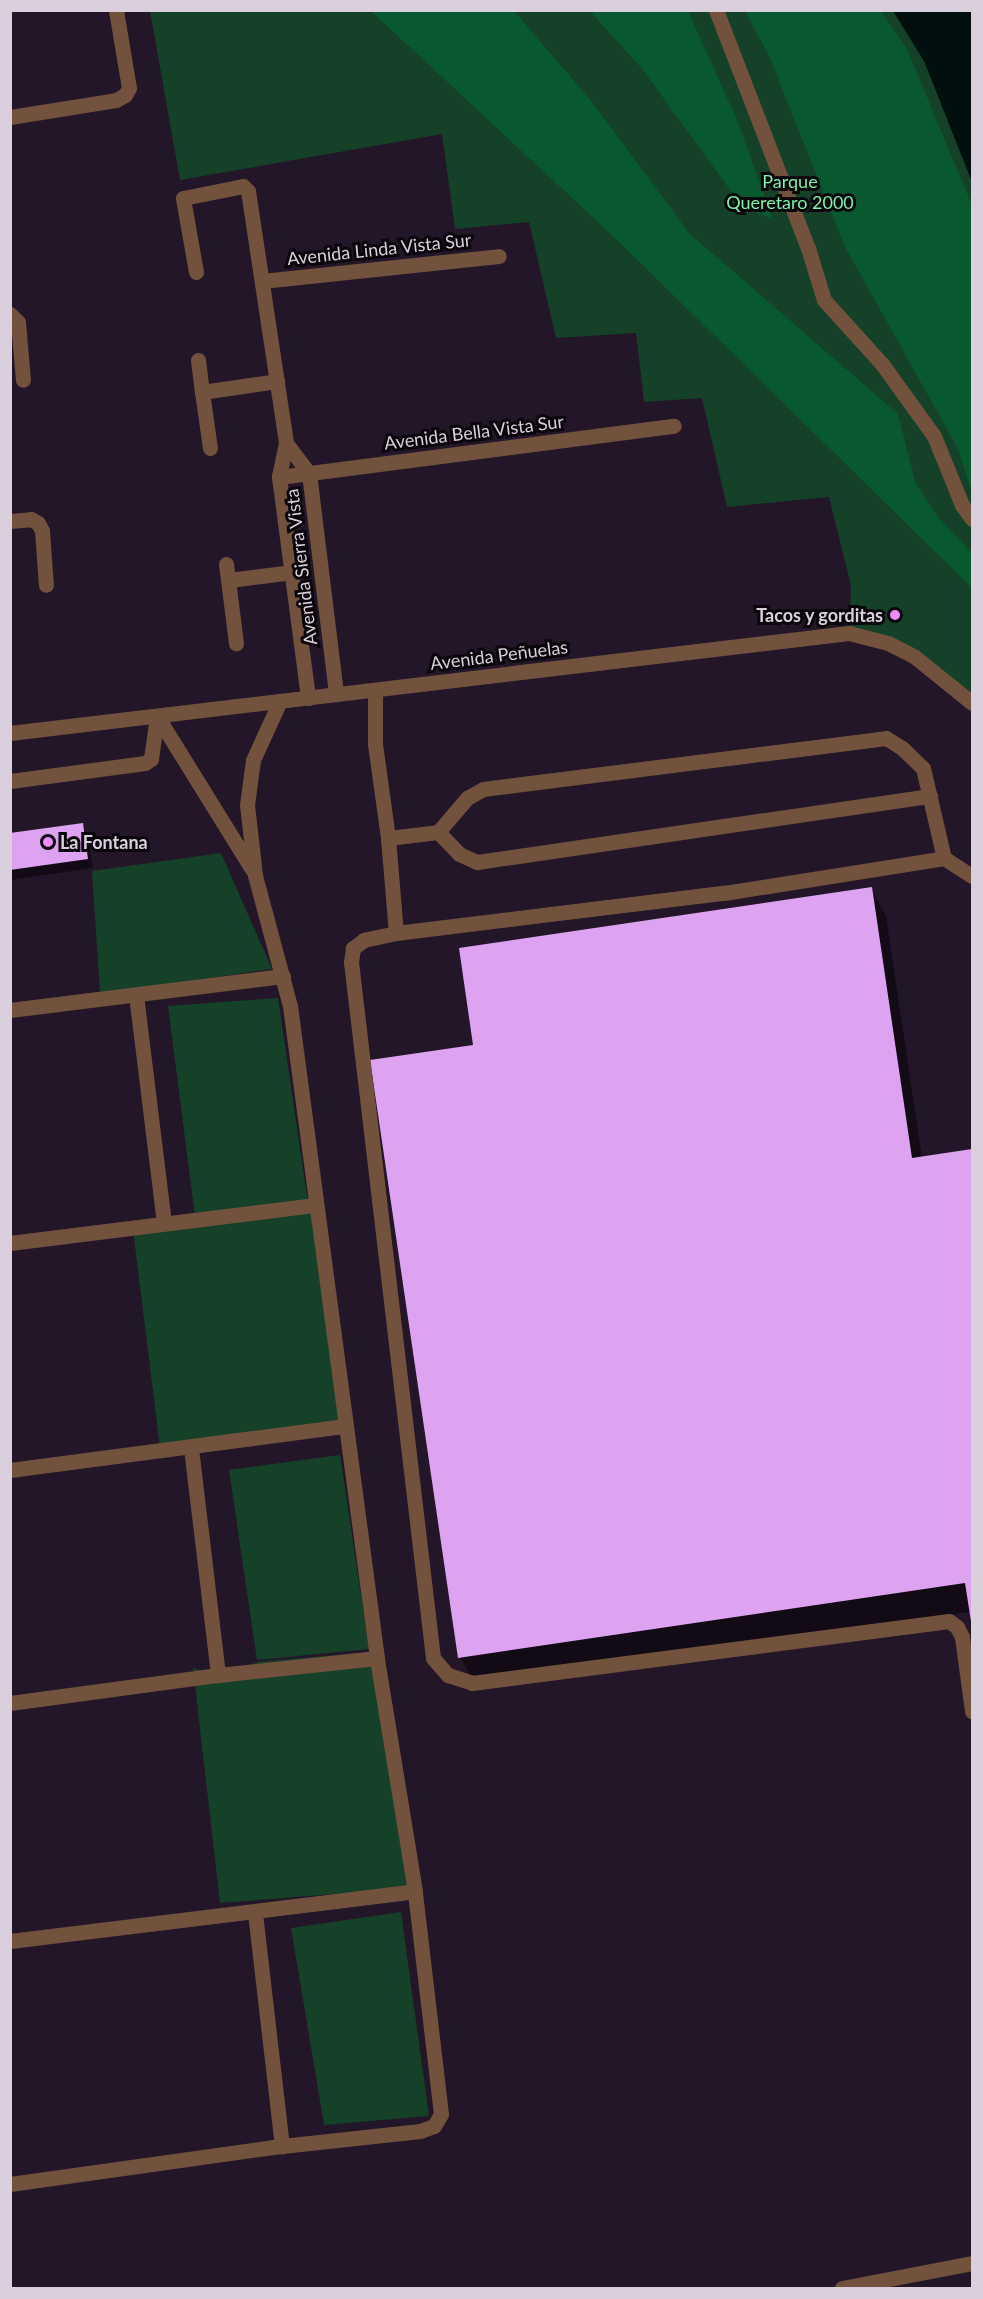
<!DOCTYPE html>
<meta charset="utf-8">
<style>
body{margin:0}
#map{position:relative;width:983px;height:2299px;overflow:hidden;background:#231628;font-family:Lato,sans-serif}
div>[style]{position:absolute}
.green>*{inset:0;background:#144127}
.forest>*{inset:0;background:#085830}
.water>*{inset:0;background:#010f0f}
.shadow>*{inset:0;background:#0007}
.building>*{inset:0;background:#dda3f0}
.minor>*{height:15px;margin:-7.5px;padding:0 7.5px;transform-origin:7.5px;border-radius:7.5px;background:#72513d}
.dots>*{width:16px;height:16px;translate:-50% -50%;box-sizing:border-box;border:3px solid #09050b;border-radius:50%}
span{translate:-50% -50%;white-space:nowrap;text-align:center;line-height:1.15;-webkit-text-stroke:6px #09050b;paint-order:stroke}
.park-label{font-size:18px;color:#7cf4a9}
.street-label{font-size:18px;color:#dad0dd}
.poi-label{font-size:18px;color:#dad0dd;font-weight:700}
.right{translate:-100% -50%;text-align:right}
.left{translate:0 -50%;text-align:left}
.frame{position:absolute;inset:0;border:12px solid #dad0dd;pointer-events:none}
</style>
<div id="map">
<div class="green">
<div style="clip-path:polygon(150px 11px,972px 11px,972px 709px,915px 657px,849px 633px,851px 585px,829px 497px,727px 507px,702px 398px,644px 402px,636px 333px,556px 338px,529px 222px,455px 229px,442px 134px,180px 180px)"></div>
<div style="clip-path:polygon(221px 853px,272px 969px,100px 994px,92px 871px)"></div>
<div style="clip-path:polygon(278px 998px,307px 1196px,314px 1204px,195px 1216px,168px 1006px)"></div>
<div style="clip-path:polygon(315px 1207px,342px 1424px,160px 1448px,133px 1230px)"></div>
<div style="clip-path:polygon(340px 1455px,369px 1649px,257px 1660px,229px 1470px)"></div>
<div style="clip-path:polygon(369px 1652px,414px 1888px,220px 1903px,193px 1668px,218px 1675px,258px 1662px)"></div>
<div style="clip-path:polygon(401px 1912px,429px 2116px,324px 2125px,291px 1928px)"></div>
</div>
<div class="forest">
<div style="clip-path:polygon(371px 11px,514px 11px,592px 102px,689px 233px,898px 414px,915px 482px,937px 516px,972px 553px,972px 588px,616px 239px)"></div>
<div style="clip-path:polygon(590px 11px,688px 11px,738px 122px,773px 220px,741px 205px,643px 70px)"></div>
<div style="clip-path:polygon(745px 11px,881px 11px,907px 49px,972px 205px,972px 493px,958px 449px,844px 245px,770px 58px)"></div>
</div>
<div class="water">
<div style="clip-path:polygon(893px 11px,972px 11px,972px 182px,924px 61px)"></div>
</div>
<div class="shadow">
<div style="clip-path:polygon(82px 824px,87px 833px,93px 868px,10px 880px,10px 834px)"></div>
<div style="clip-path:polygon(871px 889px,886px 916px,922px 1158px,972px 1151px,972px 1627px,970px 1612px,475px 1684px,460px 1657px,475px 1046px)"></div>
</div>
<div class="building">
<div style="clip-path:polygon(83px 823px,88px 859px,10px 870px,10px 833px)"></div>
<div style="clip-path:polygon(872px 887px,912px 1158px,972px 1149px,972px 1628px,965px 1583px,458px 1658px,370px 1060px,473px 1045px,459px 948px)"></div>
</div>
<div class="minor">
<div style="left:716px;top:10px;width:255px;rotate:68.9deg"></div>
<div style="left:808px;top:248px;width:54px;rotate:72.9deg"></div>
<div style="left:824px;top:300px;width:86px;rotate:47.8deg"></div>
<div style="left:882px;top:364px;width:89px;rotate:54.2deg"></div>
<div style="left:934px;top:436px;width:74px;rotate:67.9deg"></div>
<div style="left:962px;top:505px;width:17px;rotate:54deg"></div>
<div style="left:10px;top:117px;width:107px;rotate:-9.1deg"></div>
<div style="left:116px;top:100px;width:10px;rotate:-29deg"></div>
<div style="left:125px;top:95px;width:8px;rotate:-60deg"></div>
<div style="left:129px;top:88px;width:79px;rotate:-99.5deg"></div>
<div style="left:196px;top:272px;width:75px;rotate:-100deg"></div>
<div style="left:183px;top:198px;width:61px;rotate:-11.3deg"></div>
<div style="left:243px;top:186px;width:7px;rotate:45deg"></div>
<div style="left:248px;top:191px;width:255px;rotate:81.4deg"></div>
<div style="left:286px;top:443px;width:35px;rotate:102deg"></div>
<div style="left:279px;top:477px;width:223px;rotate:82.5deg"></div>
<div style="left:262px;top:281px;width:238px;rotate:-6deg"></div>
<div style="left:10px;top:314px;width:11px;rotate:45deg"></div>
<div style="left:18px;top:322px;width:58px;rotate:85.1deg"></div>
<div style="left:198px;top:360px;width:32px;rotate:83deg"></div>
<div style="left:286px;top:443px;width:38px;rotate:53deg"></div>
<div style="left:309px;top:473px;width:223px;rotate:83deg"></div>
<div style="left:210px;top:448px;width:57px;rotate:-98.1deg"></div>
<div style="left:202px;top:392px;width:76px;rotate:-8.3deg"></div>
<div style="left:279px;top:477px;width:398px;rotate:-7.4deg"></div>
<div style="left:10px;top:521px;width:21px;rotate:-5deg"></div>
<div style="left:31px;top:519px;width:8px;rotate:30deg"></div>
<div style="left:38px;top:523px;width:9px;rotate:63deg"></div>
<div style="left:42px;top:531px;width:54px;rotate:85.8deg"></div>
<div style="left:226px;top:564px;width:80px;rotate:82.8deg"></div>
<div style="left:229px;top:580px;width:64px;rotate:-7.2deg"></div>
<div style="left:375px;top:690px;width:54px;rotate:90deg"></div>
<div style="left:375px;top:744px;width:95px;rotate:82.1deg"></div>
<div style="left:388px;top:838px;width:95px;rotate:85.2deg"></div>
<div style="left:396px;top:933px;width:330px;rotate:-7deg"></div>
<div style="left:724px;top:893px;width:223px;rotate:-9deg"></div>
<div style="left:944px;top:858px;width:33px;rotate:33deg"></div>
<div style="left:157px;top:716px;width:180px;rotate:58.2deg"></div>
<div style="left:10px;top:733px;width:845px;rotate:-6.8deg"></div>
<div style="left:849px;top:633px;width:40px;rotate:14.4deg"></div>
<div style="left:888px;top:643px;width:30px;rotate:27deg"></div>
<div style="left:915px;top:657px;width:73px;rotate:38.9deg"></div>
<div style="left:10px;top:781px;width:136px;rotate:-7.6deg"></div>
<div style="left:145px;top:763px;width:7px;rotate:-34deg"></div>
<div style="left:151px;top:759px;width:43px;rotate:-82.1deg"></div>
<div style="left:438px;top:832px;width:30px;rotate:46deg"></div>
<div style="left:459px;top:854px;width:20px;rotate:24deg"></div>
<div style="left:477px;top:862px;width:458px;rotate:-8.3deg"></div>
<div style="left:388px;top:838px;width:50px;rotate:-6.8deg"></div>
<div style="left:438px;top:832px;width:45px;rotate:-49.5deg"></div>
<div style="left:467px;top:798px;width:18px;rotate:-29deg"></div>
<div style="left:483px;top:789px;width:406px;rotate:-7.2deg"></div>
<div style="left:886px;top:738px;width:19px;rotate:32deg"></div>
<div style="left:902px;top:748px;width:29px;rotate:44deg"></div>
<div style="left:923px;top:768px;width:92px;rotate:76.9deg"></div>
<div style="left:396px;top:933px;width:33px;rotate:168deg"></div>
<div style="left:364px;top:940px;width:14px;rotate:144deg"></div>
<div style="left:353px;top:948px;width:14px;rotate:98deg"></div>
<div style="left:351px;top:962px;width:701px;rotate:83.28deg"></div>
<div style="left:433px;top:1658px;width:23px;rotate:49deg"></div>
<div style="left:448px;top:1675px;width:25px;rotate:18deg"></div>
<div style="left:472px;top:1683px;width:481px;rotate:-7.4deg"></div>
<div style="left:949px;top:1621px;width:10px;rotate:37deg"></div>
<div style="left:957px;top:1627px;width:11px;rotate:63deg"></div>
<div style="left:962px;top:1637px;width:75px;rotate:82.3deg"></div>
<div style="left:136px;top:995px;width:230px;rotate:83deg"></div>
<div style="left:10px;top:1010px;width:275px;rotate:-7.1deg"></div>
<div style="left:10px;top:1243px;width:308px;rotate:-7.1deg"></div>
<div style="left:191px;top:1448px;width:229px;rotate:83.2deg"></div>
<div style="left:10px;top:1470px;width:338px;rotate:-7.5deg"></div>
<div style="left:10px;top:1703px;width:210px;rotate:-7.7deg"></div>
<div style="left:218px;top:1675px;width:160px;rotate:-6.1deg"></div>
<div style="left:255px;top:1913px;width:235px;rotate:83.4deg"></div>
<div style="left:10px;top:1941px;width:408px;rotate:-7deg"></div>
<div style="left:10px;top:2184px;width:275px;rotate:-8deg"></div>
<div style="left:282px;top:2146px;width:139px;rotate:-6.2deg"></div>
<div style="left:420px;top:2131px;width:15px;rotate:-20deg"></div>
<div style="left:434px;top:2126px;width:14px;rotate:-60deg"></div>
<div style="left:441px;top:2114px;width:225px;rotate:-96.7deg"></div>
<div style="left:415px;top:1891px;width:236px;rotate:-99.3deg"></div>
<div style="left:377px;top:1658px;width:658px;rotate:-97.6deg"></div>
<div style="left:290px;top:1006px;width:136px;rotate:-105deg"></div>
<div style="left:255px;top:875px;width:70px;rotate:-96.5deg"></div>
<div style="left:247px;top:805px;width:45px;rotate:-82.4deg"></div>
<div style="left:253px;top:760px;width:65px;rotate:-65.4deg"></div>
<div style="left:842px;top:2288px;width:132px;rotate:-10.9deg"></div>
</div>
<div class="dots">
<div style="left:895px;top:615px;background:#ec8cfb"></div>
<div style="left:48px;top:842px;background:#ec8cfb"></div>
</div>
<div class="park-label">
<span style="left:790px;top:192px">Parque<br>Queretaro 2000</span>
</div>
<div class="street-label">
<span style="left:379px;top:249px;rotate:-6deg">Avenida Linda Vista Sur</span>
<span style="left:474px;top:432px;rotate:-7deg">Avenida Bella Vista Sur</span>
<span style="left:301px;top:567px;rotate:-97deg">Avenida Sierra Vista</span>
<span style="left:499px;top:655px;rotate:-7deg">Avenida Peñuelas</span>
</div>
<div class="poi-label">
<span class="right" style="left:883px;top:615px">Tacos y gorditas</span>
<span class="left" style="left:60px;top:842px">La Fontana</span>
</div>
<div class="frame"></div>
</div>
